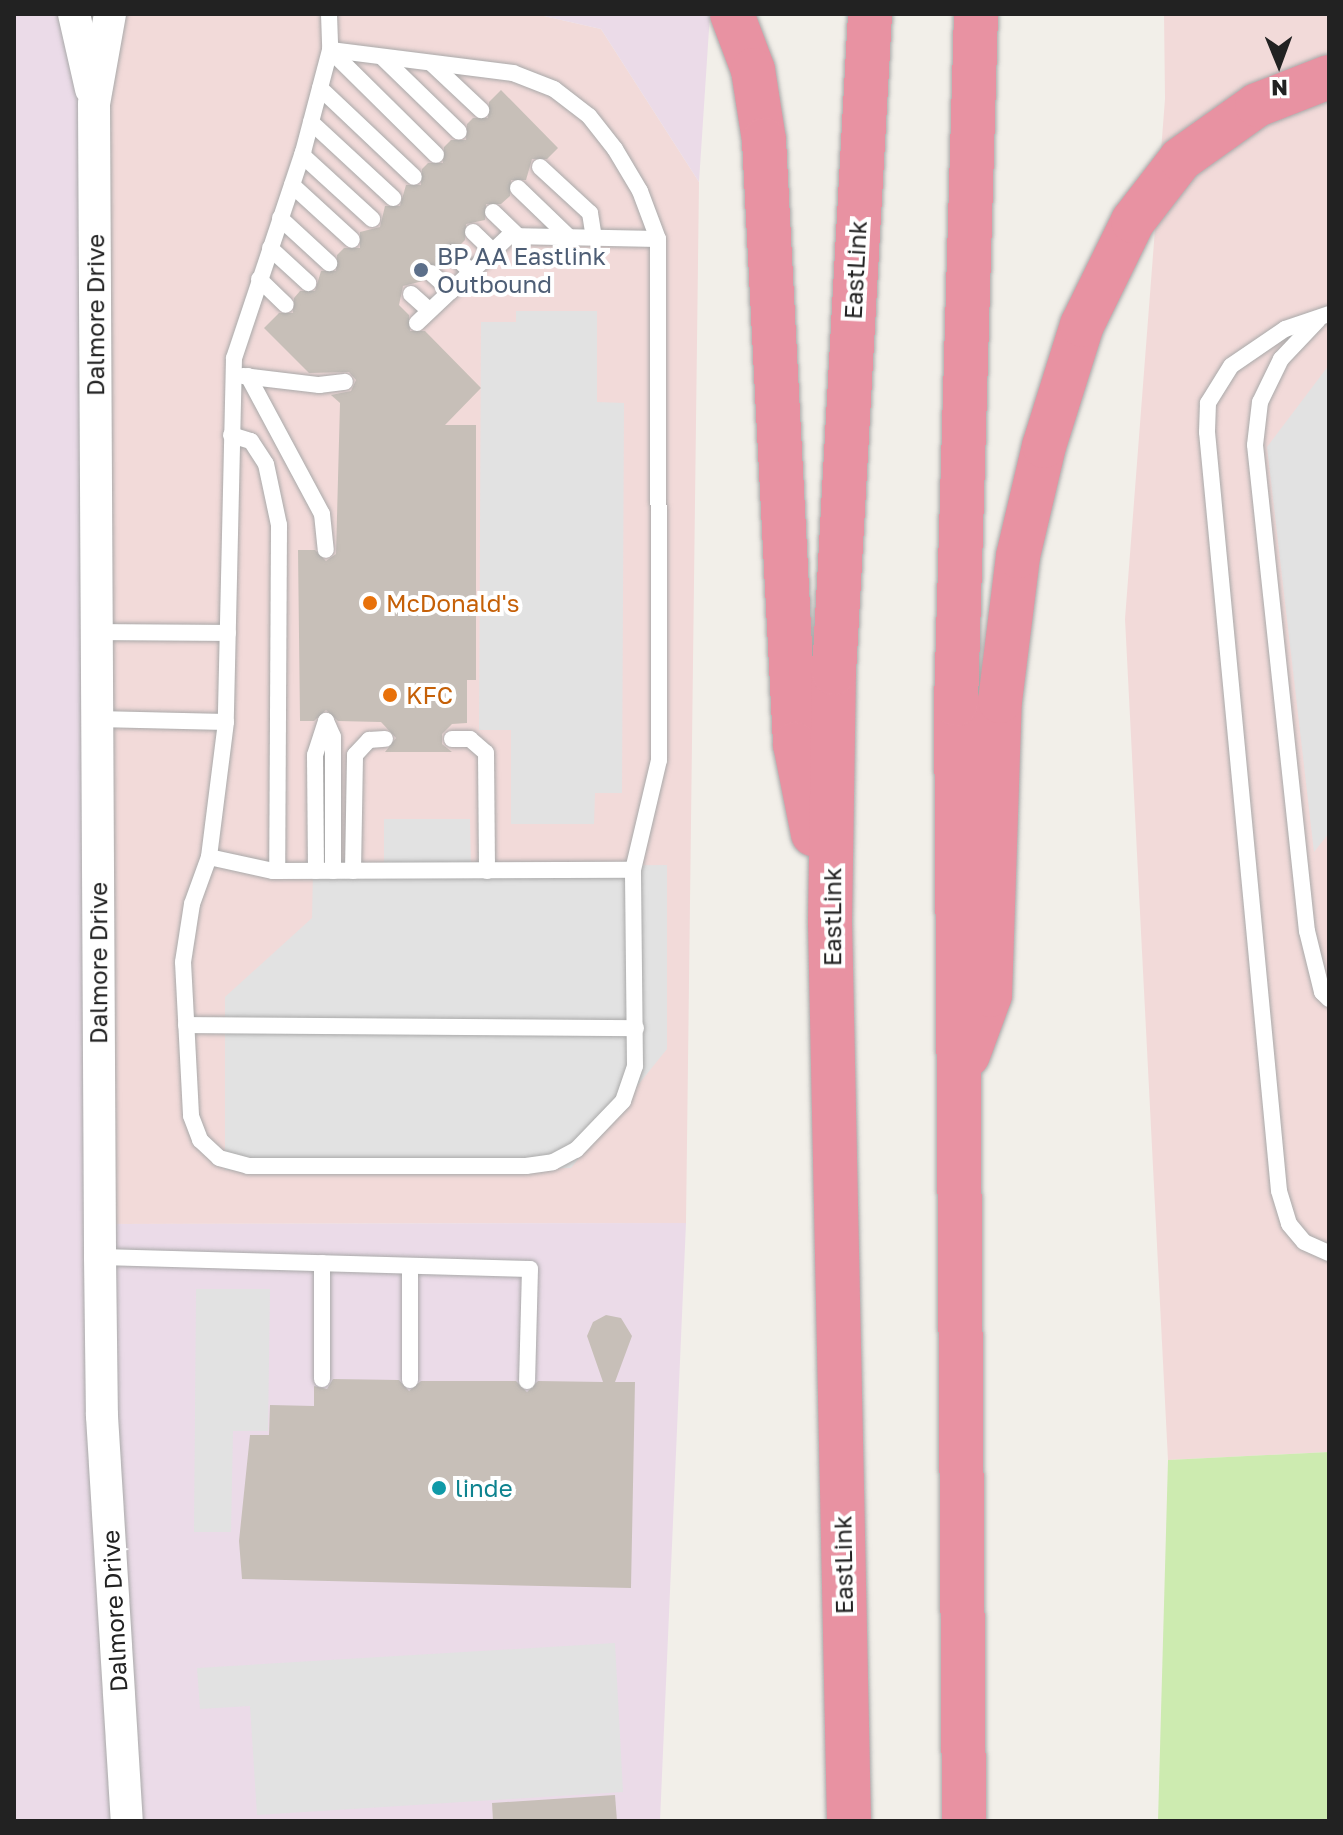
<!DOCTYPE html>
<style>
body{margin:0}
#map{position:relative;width:1343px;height:1835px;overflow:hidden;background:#f2efe9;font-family:"Golos Text",sans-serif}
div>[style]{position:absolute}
.commercial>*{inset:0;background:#f2dad9}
.industrial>*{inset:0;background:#ebdbe8}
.grass>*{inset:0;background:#cdebb0}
.parking>*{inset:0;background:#e2e2e2}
.building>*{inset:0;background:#c7bfb8}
.roads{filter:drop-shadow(0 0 2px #a9a9a9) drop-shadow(0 0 2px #a9a9a9)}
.service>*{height:16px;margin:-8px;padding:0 8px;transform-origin:8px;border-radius:8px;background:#fff}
.minor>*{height:32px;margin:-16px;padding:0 16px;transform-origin:16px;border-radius:16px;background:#fff}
.motorway>*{height:44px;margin:-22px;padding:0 22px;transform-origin:22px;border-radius:22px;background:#e892a2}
.dots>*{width:22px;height:22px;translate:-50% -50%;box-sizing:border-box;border:4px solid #fff;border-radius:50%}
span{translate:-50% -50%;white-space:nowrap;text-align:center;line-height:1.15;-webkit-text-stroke:8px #fff;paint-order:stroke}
.service-label{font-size:24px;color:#4e5e75}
.left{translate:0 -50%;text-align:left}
.street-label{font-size:24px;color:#222}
.food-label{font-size:24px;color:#c56008}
.culture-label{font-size:24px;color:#0d838f}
.frame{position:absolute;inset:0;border:16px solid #222;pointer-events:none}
.north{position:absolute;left:1239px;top:24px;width:80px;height:80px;-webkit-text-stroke:6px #fff;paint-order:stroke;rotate:179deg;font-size:22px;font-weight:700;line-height:32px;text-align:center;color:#222}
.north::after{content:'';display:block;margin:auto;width:28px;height:36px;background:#222;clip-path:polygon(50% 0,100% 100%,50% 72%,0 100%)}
</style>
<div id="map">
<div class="commercial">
<div style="clip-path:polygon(114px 14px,535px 14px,601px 29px,699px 182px,686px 1223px,100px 1224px,94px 104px)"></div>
<div style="clip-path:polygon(1164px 14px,1329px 14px,1329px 1452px,1168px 1460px,1125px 619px,1165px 99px)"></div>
</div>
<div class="industrial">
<div style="clip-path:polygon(14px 14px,114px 14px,94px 104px,100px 1224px,686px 1223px,660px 1821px,14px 1821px)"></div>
<div style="clip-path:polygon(535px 14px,710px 14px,699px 182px,601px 29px)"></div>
</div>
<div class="grass">
<div style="clip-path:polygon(1329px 1452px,1329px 1821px,1158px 1821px,1168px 1460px)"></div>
</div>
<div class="parking">
<div style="clip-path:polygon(516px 311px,597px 311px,597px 402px,624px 403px,622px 793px,595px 793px,594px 824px,511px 824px,511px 730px,479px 730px,481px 322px,516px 322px)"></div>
<div style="clip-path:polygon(1329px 365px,1329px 833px,1314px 852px,1267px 447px)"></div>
<div style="clip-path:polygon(384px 819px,470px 819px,471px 867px,667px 865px,667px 1049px,571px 1168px,225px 1170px,225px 997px,312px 918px,313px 869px,384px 868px)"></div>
<div style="clip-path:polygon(196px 1289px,270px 1289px,268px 1431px,233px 1431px,231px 1532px,194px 1532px)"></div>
<div style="clip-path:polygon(615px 1643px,623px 1792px,257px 1815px,250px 1706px,200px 1709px,197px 1668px)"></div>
</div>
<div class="building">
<div style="clip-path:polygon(501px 90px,558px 148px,547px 159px,532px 159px,526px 180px,511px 180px,510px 196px,501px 204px,486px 204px,485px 220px,466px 224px,465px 240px,460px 245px,445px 245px,439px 265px,423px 265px,423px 281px,403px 286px,399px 305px,409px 315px,410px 331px,425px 331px,481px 388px,445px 425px,476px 425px,476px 680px,467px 680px,467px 723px,452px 724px,442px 734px,442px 744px,452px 752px,385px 752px,396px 738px,381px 722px,338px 721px,326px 710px,314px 721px,300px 721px,298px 550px,315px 550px,326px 561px,336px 554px,340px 403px,331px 395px,351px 391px,356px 380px,349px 372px,309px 373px,264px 328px,279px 313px,293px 313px,294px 298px,300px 291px,315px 291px,321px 271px,336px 271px,337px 255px,344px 248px,360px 248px,360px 232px,380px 227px,385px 206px,400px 206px,406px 185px,421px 185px,422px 169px,428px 163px,443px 163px,444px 147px,451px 140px,466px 140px,467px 124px,473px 118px,488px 118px,489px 102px)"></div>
<div style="clip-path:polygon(606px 1315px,621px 1318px,632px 1336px,615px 1382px,635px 1382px,631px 1588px,242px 1579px,239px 1541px,250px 1435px,269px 1435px,270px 1405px,314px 1406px,314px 1386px,327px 1389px,333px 1379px,399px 1380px,409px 1391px,421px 1381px,516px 1381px,527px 1392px,538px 1381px,603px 1382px,587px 1336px,593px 1322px)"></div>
<div style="clip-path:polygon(615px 1795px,617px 1821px,493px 1821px,492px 1803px)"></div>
</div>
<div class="roads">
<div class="service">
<div style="left:329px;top:14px;width:36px;rotate:88deg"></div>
<div style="left:330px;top:50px;width:106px;rotate:104.8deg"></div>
<div style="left:303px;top:152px;width:217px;rotate:108.5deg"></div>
<div style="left:234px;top:358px;width:364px;rotate:91.3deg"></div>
<div style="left:226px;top:722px;width:136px;rotate:97.2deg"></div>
<div style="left:209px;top:857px;width:66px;rotate:12.3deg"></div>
<div style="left:273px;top:871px;width:360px;rotate:-0.2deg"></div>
<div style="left:330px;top:50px;width:149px;rotate:44.7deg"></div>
<div style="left:382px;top:57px;width:107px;rotate:44.2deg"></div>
<div style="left:431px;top:63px;width:69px;rotate:43.2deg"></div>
<div style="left:320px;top:88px;width:129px;rotate:43.4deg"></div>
<div style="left:311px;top:122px;width:112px;rotate:42.8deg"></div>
<div style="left:302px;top:155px;width:95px;rotate:42.4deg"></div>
<div style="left:540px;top:167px;width:68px;rotate:42.6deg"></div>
<div style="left:590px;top:213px;width:25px;rotate:81deg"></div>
<div style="left:292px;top:185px;width:81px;rotate:42.5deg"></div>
<div style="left:518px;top:188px;width:71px;rotate:43.9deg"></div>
<div style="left:493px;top:212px;width:35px;rotate:44deg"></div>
<div style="left:280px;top:218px;width:67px;rotate:42.6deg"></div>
<div style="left:473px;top:232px;width:28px;rotate:44deg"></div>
<div style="left:270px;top:248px;width:52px;rotate:42.6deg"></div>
<div style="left:452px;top:253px;width:27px;rotate:45deg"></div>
<div style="left:431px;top:273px;width:27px;rotate:42deg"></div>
<div style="left:259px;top:279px;width:37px;rotate:44deg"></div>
<div style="left:411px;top:294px;width:24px;rotate:42deg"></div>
<div style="left:1329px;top:314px;width:46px;rotate:161.2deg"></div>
<div style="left:1285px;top:329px;width:65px;rotate:145.6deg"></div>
<div style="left:1231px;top:366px;width:44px;rotate:121.9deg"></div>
<div style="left:1208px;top:403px;width:29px;rotate:92deg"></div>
<div style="left:1207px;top:432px;width:762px;rotate:84.58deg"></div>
<div style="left:1279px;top:1191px;width:34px;rotate:73deg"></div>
<div style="left:1289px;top:1224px;width:23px;rotate:50deg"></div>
<div style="left:1304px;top:1242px;width:27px;rotate:24deg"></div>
<div style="left:1318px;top:320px;width:54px;rotate:133.5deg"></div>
<div style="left:1281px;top:359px;width:48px;rotate:116deg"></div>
<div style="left:1260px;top:402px;width:43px;rotate:96.6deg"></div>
<div style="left:1255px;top:445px;width:489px;rotate:83.9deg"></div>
<div style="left:1307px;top:931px;width:63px;rotate:76.2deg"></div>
<div style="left:1322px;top:992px;width:10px;rotate:45deg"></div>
<div style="left:417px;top:323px;width:127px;rotate:-43.4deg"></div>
<div style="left:509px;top:236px;width:149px;rotate:1.2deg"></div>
<div style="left:243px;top:376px;width:77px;rotate:6.8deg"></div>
<div style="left:319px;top:385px;width:26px;rotate:-7deg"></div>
<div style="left:248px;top:376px;width:157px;rotate:61.8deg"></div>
<div style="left:322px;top:514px;width:36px;rotate:84deg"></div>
<div style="left:231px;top:435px;width:21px;rotate:17deg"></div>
<div style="left:251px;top:441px;width:27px;rotate:57deg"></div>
<div style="left:266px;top:464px;width:62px;rotate:78deg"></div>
<div style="left:279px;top:525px;width:346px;rotate:90.3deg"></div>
<div style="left:97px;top:632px;width:131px;rotate:0.4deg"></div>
<div style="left:97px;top:719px;width:129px;rotate:1.3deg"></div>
<div style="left:326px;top:721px;width:17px;rotate:66deg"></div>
<div style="left:333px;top:737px;width:134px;rotate:90deg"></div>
<div style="left:452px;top:739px;width:18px"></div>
<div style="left:470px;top:739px;width:21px;rotate:41deg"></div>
<div style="left:486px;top:753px;width:118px;rotate:89.5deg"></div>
<div style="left:209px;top:857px;width:50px;rotate:109.9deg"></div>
<div style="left:192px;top:904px;width:59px;rotate:98.8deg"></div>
<div style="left:183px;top:962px;width:154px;rotate:87deg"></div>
<div style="left:191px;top:1116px;width:26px;rotate:69deg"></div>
<div style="left:200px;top:1140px;width:26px;rotate:43deg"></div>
<div style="left:219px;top:1158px;width:30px;rotate:15deg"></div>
<div style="left:248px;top:1166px;width:278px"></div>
<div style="left:526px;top:1166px;width:27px;rotate:-8deg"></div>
<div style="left:553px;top:1162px;width:26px;rotate:-28deg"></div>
<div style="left:576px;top:1150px;width:68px;rotate:-46.2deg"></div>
<div style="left:623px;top:1101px;width:37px;rotate:-71deg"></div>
<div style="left:635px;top:1066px;width:196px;rotate:-90.6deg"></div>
<div style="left:633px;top:870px;width:113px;rotate:-76.7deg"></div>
<div style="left:659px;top:760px;width:521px;rotate:-90.11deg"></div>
<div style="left:658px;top:239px;width:51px;rotate:-110.6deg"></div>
<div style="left:640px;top:191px;width:49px;rotate:-120.8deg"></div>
<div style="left:615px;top:149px;width:42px;rotate:-128.2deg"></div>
<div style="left:589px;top:116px;width:44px;rotate:-142.4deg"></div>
<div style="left:554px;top:89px;width:44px;rotate:-158.7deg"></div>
<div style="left:513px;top:73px;width:184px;rotate:-172.8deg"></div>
<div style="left:316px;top:871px;width:116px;rotate:-90.5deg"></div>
<div style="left:315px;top:755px;width:36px;rotate:-72deg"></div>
<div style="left:353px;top:871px;width:116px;rotate:-89deg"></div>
<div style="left:355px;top:755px;width:21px;rotate:-47deg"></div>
<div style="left:369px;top:740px;width:16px;rotate:-4deg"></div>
<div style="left:186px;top:1025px;width:450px;rotate:0.4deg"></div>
<div style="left:100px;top:1257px;width:430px;rotate:1.6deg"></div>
<div style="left:530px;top:1269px;width:112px;rotate:91.5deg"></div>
<div style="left:322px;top:1263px;width:116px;rotate:90deg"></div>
<div style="left:410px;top:1266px;width:114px;rotate:90deg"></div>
</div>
<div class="minor">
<div style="left:74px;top:14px;width:77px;rotate:77.2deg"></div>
<div style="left:110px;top:14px;width:91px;rotate:100.1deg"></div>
<div style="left:94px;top:104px;width:1153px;rotate:89.7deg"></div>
<div style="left:100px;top:1257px;width:159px;rotate:89.3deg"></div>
<div style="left:102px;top:1416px;width:406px;rotate:86.5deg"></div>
</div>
<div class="motorway">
<div style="left:732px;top:14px;width:60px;rotate:69.4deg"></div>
<div style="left:753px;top:70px;width:71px;rotate:81.1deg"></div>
<div style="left:764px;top:140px;width:605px;rotate:87.06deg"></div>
<div style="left:795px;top:744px;width:92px;rotate:78.7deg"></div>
<div style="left:968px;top:1055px;width:64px;rotate:-69.9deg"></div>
<div style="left:990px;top:995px;width:294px;rotate:-88.1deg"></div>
<div style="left:1000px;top:701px;width:146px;rotate:-82.9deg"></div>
<div style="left:1018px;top:556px;width:113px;rotate:-76.7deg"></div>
<div style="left:1044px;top:446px;width:127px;rotate:-72.6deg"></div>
<div style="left:1082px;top:325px;width:116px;rotate:-63.9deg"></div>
<div style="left:1133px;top:221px;width:78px;rotate:-52.3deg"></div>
<div style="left:1181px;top:159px;width:93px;rotate:-35.4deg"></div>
<div style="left:1257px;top:105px;width:77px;rotate:-21.3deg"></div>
<div style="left:849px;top:1821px;width:899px;rotate:-91.21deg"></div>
<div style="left:830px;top:922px;width:249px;rotate:-89.1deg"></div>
<div style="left:834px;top:673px;width:660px;rotate:-86.87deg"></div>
<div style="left:964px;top:1821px;width:1117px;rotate:-90.41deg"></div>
<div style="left:956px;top:704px;width:690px;rotate:-88.34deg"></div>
</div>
</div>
<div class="dots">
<div style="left:421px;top:270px;background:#5c6f8a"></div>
<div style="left:370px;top:603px;background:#e8710a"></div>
<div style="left:390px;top:695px;background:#e8710a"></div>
<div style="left:439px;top:1488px;background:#0f9aa8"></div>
</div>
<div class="service-label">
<span class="left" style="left:437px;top:270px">BP AA Eastlink<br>Outbound</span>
</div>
<div class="street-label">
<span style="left:855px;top:270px;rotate:-87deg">EastLink</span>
<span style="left:95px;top:315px;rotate:-90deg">Dalmore Drive</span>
<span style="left:832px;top:917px;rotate:-90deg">EastLink</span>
<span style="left:98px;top:963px;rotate:-90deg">Dalmore Drive</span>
<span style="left:843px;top:1565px;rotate:-91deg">EastLink</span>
<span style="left:114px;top:1611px;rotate:-93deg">Dalmore Drive</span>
</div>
<div class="food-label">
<span class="left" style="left:386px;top:603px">McDonald's</span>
<span class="left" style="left:406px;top:695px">KFC</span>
</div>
<div class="culture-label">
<span class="left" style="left:455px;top:1488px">linde</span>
</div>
<div class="frame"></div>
<div class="north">N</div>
</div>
